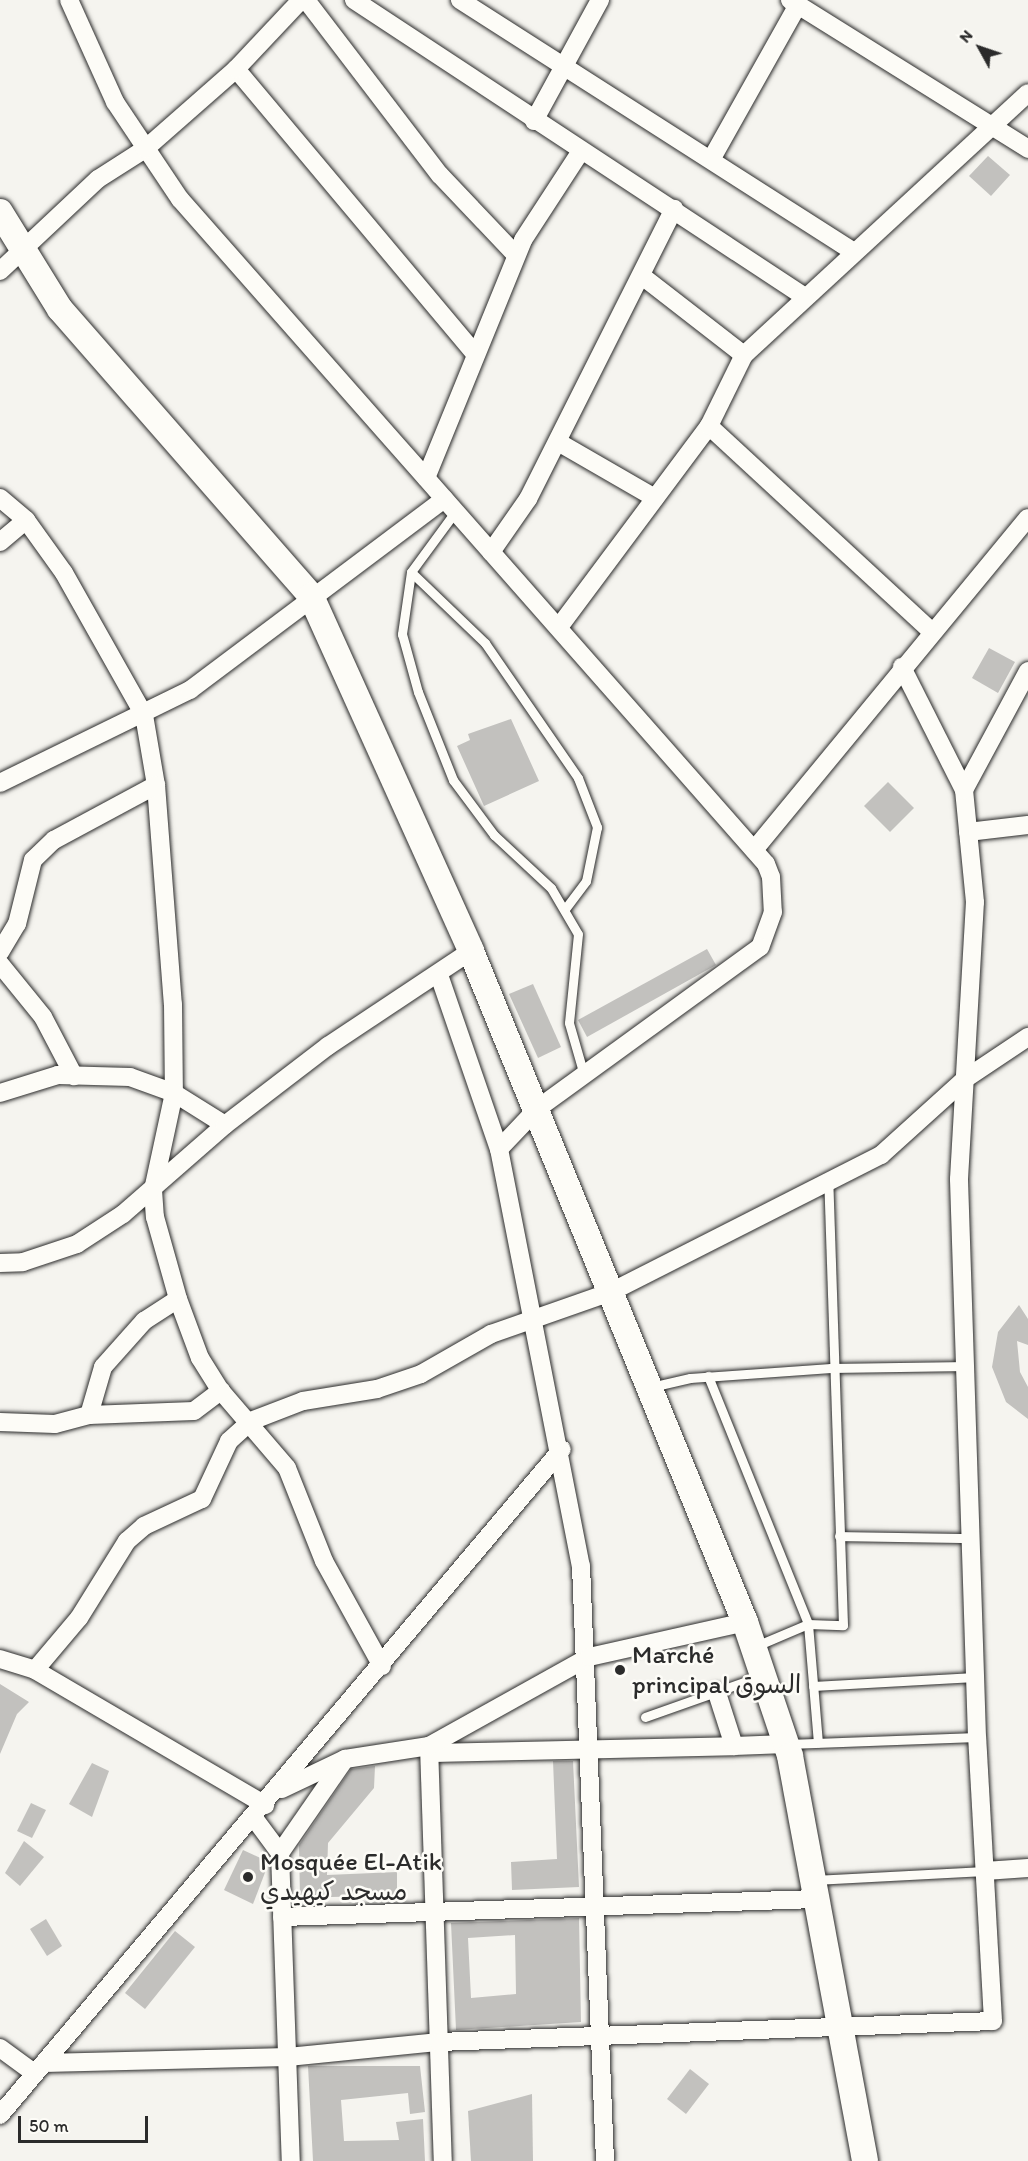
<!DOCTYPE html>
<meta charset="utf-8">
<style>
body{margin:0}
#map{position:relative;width:1028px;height:2161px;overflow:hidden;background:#f5f4ef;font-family:Itim,"Playpen Sans Arabic",sans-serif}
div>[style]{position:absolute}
.building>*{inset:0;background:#c2c1be}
.roads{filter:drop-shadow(0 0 2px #2b2b2b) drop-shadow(0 0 2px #2b2b2b)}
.lane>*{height:9px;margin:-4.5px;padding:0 4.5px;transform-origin:4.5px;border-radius:4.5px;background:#fdfcf7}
.street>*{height:18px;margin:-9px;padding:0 9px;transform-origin:9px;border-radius:9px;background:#fdfcf7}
.secondary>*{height:26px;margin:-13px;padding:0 13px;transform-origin:13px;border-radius:13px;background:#fdfcf7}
.dots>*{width:16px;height:16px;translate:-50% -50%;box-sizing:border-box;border:3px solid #fdfcf7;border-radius:50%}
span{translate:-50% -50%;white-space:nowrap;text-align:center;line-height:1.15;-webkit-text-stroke:5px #fdfcf7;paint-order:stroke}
.poi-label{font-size:26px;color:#2b2b2b}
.left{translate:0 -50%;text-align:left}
.north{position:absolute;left:950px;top:18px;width:60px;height:60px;-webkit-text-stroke:4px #fdfcf7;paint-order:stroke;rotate:310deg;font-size:16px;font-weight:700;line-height:24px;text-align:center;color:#2b2b2b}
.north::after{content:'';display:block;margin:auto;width:21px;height:27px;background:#2b2b2b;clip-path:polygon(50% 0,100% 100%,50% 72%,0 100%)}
.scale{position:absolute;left:18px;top:2116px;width:130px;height:27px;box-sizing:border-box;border:3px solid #2b2b2b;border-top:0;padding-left:8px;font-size:18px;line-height:21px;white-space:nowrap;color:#2b2b2b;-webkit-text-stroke:4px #fdfcf7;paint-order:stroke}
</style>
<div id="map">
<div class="building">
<div style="clip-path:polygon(988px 156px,1010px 175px,991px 196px,969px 176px)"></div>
<div style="clip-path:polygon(989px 648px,1015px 662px,998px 693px,972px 678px)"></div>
<div style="clip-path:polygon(511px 719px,539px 781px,484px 806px,457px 746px,470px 740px,468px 734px)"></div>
<div style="clip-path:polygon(888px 782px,914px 808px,890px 832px,864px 806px)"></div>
<div style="clip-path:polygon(707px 949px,716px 965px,587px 1037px,578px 1020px)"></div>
<div style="clip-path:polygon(533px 984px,561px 1047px,538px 1058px,509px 994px)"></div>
<div style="clip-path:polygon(1019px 1305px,1028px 1319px,1028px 1345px,1017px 1341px,1020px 1372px,1028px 1387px,1028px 1419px,1006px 1402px,992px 1367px,998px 1332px)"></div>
<div style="clip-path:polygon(0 1684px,29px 1702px,17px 1714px,0 1754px)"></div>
<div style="clip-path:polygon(553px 1761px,573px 1761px,579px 1887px,512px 1890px,511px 1862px,557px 1859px)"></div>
<div style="clip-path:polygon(92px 1763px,109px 1771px,92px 1817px,69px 1804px)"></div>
<div style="clip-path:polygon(375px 1766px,374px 1788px,328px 1843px,327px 1875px,397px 1872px,397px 1895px,300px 1898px,299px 1845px,351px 1769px)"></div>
<div style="clip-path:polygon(31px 1803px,46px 1810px,32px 1838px,17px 1831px)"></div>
<div style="clip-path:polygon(24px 1841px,44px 1857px,20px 1886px,5px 1873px)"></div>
<div style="clip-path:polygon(243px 1850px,269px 1862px,253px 1904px,224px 1890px)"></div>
<div style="clip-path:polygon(evenodd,579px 1918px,581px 2022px,456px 2030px,451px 1923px,579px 1918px,515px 1935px,516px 1994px,471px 1998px,468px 1938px,515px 1935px)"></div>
<div style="clip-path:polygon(46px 1919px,62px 1946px,47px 1956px,30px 1929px)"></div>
<div style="clip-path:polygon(175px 1931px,195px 1947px,145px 2009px,125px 1993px)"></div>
<div style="clip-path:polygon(308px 2066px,420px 2066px,425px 2112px,410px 2114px,408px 2093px,341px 2100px,344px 2141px,399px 2140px,396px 2122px,423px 2119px,425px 2161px,313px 2161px)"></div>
<div style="clip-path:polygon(690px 2069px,709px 2084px,686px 2114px,667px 2099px)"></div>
<div style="clip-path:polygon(532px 2094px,533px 2161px,471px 2161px,468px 2111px)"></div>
</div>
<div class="roads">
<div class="lane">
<div style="left:455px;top:512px;width:74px;rotate:126.3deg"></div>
<div style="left:411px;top:572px;width:63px;rotate:98.3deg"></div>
<div style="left:402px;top:634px;width:60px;rotate:74.6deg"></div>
<div style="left:418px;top:692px;width:95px;rotate:68.3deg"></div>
<div style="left:453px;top:780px;width:69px;rotate:53.3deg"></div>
<div style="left:494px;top:835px;width:78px;rotate:42.9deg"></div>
<div style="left:551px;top:888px;width:53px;rotate:59.6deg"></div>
<div style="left:578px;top:934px;width:89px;rotate:95.8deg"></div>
<div style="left:569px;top:1023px;width:54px;rotate:73.9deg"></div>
<div style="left:411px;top:572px;width:103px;rotate:43.8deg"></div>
<div style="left:485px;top:643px;width:164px;rotate:55.4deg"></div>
<div style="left:578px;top:778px;width:53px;rotate:68.8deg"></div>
<div style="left:597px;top:827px;width:55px;rotate:101.5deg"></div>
<div style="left:586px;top:881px;width:35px;rotate:127deg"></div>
<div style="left:708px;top:1376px;width:267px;rotate:68deg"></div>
<div style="left:808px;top:1624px;width:119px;rotate:85.2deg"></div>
<div style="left:651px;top:1387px;width:40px;rotate:-13deg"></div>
<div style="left:690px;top:1378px;width:141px;rotate:-4.1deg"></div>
<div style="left:831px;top:1368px;width:137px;rotate:-0.8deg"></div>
<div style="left:839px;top:1536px;width:133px;rotate:0.9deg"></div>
<div style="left:756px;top:1646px;width:56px;rotate:-22.9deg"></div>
<div style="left:808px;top:1624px;width:35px;rotate:2deg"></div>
<div style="left:843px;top:1625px;width:443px;rotate:-91.9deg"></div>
<div style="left:813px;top:1686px;width:162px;rotate:-3.2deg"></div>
<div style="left:645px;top:1717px;width:123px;rotate:-19.5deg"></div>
<div style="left:788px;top:1744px;width:189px;rotate:-2.1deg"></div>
<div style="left:814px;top:1880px;width:171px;rotate:-3deg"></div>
</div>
<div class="street">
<div style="left:69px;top:0;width:112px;rotate:65.7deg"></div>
<div style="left:115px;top:102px;width:117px;rotate:56.2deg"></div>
<div style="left:180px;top:199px;width:886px;rotate:48.61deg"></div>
<div style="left:766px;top:864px;width:14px;rotate:69deg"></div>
<div style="left:771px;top:877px;width:35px;rotate:87deg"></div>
<div style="left:773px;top:912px;width:37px;rotate:110deg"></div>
<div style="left:760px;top:947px;width:276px;rotate:144deg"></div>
<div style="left:537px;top:1109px;width:55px;rotate:133.5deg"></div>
<div style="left:499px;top:1149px;width:425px;rotate:78.9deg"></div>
<div style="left:581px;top:1566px;width:595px;rotate:87.69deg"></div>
<div style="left:306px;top:0;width:220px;rotate:52.6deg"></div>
<div style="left:440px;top:175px;width:110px;rotate:46.5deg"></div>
<div style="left:354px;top:0;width:540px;rotate:33.37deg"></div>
<div style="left:460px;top:0;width:468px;rotate:32.6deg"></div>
<div style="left:790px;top:0;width:281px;rotate:32deg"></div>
<div style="left:236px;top:69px;width:373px;rotate:50deg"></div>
<div style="left:534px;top:121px;width:138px;rotate:-61.4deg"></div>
<div style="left:712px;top:158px;width:176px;rotate:-60.7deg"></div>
<div style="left:0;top:271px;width:134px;rotate:-43.2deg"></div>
<div style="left:98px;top:179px;width:56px;rotate:-32.6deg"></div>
<div style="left:145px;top:149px;width:121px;rotate:-41.3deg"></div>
<div style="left:236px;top:69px;width:95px;rotate:-46.7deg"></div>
<div style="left:642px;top:276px;width:129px;rotate:37.8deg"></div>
<div style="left:709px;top:426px;width:304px;rotate:42.7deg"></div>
<div style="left:558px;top:442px;width:112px;rotate:30deg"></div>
<div style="left:426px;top:478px;width:257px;rotate:-67.8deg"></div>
<div style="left:523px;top:240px;width:106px;rotate:-56.9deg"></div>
<div style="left:0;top:498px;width:34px;rotate:40deg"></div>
<div style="left:26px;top:520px;width:65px;rotate:54.4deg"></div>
<div style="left:64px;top:573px;width:163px;rotate:60.6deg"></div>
<div style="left:144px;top:715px;width:71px;rotate:80.3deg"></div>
<div style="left:156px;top:785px;width:220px;rotate:85.6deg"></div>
<div style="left:173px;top:1004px;width:89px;rotate:89.4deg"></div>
<div style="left:174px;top:1093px;width:99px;rotate:102.2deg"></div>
<div style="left:153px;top:1190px;width:27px;rotate:86deg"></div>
<div style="left:155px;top:1217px;width:85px;rotate:74.3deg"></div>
<div style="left:178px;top:1299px;width:63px;rotate:69.6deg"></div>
<div style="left:200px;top:1358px;width:39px;rotate:58deg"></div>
<div style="left:221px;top:1391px;width:101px;rotate:49.4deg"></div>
<div style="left:287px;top:1468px;width:100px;rotate:68.3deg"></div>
<div style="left:324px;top:1561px;width:120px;rotate:61.1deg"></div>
<div style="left:0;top:542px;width:34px;rotate:-40deg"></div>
<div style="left:491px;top:552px;width:65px;rotate:-55.1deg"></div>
<div style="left:528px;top:499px;width:325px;rotate:-63.3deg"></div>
<div style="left:559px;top:627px;width:251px;rotate:-53.3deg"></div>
<div style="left:709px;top:426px;width:79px;rotate:-63.8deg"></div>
<div style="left:744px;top:355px;width:386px;rotate:-42.7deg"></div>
<div style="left:0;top:783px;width:212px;rotate:-26.1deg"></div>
<div style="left:190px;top:690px;width:318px;rotate:-36.9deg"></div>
<div style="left:964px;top:790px;width:135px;rotate:-61.7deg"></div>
<div style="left:968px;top:832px;width:60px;rotate:-6.7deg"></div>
<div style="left:754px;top:850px;width:430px;rotate:-50.5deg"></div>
<div style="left:0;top:952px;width:33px;rotate:-59deg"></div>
<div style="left:17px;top:924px;width:66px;rotate:-76deg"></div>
<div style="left:33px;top:860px;width:29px;rotate:-44deg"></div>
<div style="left:54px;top:840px;width:116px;rotate:-28.3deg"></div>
<div style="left:0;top:964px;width:68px;rotate:50.9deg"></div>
<div style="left:43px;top:1017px;width:67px;rotate:62.3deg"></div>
<div style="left:439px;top:975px;width:184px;rotate:71deg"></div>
<div style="left:0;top:1093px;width:61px;rotate:-17.2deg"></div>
<div style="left:58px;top:1075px;width:72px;rotate:1.6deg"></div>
<div style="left:130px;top:1077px;width:47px;rotate:20deg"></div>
<div style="left:174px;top:1093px;width:60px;rotate:32.1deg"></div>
<div style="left:0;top:1263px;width:23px;rotate:-2deg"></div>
<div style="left:23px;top:1262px;width:57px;rotate:-18.4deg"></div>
<div style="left:77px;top:1244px;width:55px;rotate:-33.1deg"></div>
<div style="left:123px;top:1214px;width:135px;rotate:-41.1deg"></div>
<div style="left:225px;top:1125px;width:130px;rotate:-37.5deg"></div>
<div style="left:328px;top:1046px;width:172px;rotate:-33.6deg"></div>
<div style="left:89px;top:1415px;width:50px;rotate:-73.7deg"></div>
<div style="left:103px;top:1367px;width:62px;rotate:-48.3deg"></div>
<div style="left:144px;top:1321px;width:40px;rotate:-32.9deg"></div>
<div style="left:0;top:1422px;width:55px;rotate:2.1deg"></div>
<div style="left:55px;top:1424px;width:35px;rotate:-15deg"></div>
<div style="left:89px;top:1415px;width:105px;rotate:-2.2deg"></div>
<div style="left:194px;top:1411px;width:34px;rotate:-37deg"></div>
<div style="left:0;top:1659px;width:37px;rotate:17deg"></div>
<div style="left:35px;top:1670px;width:267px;rotate:30.4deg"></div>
<div style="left:35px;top:1670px;width:68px;rotate:-49.8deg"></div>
<div style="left:79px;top:1618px;width:91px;rotate:-58.1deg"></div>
<div style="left:127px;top:1541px;width:23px;rotate:-41deg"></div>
<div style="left:144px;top:1526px;width:64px;rotate:-25deg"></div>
<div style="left:202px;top:1499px;width:64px;rotate:-65deg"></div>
<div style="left:229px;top:1441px;width:30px;rotate:-42deg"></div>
<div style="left:251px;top:1421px;width:56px;rotate:-21deg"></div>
<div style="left:303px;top:1401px;width:75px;rotate:-9.2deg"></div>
<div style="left:377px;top:1389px;width:46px;rotate:-18.8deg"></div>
<div style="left:421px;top:1374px;width:81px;rotate:-29.7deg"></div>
<div style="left:491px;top:1334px;width:127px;rotate:-19.3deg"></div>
<div style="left:611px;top:1292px;width:303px;rotate:-26.9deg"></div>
<div style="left:881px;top:1155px;width:113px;rotate:-42.1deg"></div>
<div style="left:965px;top:1079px;width:76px;rotate:-33.7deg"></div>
<div style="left:429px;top:1746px;width:415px;rotate:88.1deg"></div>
<div style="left:734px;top:1746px;width:52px;rotate:-2.2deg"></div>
<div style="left:431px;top:1753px;width:303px;rotate:-1.3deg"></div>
<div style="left:734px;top:1746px;width:56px;rotate:-107.8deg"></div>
<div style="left:282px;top:1789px;width:70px;rotate:-25.5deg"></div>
<div style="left:345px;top:1759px;width:85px;rotate:-8.8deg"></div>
<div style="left:429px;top:1746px;width:183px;rotate:-29.1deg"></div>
<div style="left:589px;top:1657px;width:160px;rotate:-12.6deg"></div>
<div style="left:254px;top:1818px;width:44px;rotate:53.4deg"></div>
<div style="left:280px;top:1853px;width:308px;rotate:88deg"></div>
<div style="left:280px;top:1853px;width:114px;rotate:-55.3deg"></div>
<div style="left:985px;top:1871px;width:43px;rotate:-4deg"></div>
<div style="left:282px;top:1917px;width:533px;rotate:-1.93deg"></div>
<div style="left:0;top:2048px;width:42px;rotate:36.3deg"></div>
<div style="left:44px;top:2063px;width:244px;rotate:-1.4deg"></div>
<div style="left:288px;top:2057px;width:152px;rotate:-5.7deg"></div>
<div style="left:439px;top:2042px;width:554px;rotate:-2.17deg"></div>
<div style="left:993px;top:2021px;width:284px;rotate:-93.2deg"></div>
<div style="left:977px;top:1737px;width:558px;rotate:-91.85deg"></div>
<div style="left:959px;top:1179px;width:277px;rotate:-86.7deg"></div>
<div style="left:975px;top:902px;width:113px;rotate:-95.6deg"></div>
<div style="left:964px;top:790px;width:138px;rotate:-116.8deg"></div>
<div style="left:0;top:2115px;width:871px;rotate:-49.84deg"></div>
</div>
<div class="secondary">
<div style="left:0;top:212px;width:114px;rotate:58.3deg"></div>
<div style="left:60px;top:309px;width:381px;rotate:48.8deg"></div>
<div style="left:311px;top:596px;width:389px;rotate:65.7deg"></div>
<div style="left:471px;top:951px;width:725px;rotate:67.79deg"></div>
<div style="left:745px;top:1622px;width:141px;rotate:71.4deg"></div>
<div style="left:790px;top:1756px;width:412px;rotate:79.5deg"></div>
</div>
</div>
<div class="dots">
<div style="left:620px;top:1670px;background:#2b2b2b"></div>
<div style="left:248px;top:1877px;background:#2b2b2b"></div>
</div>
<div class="poi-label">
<span class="left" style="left:632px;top:1670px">Marché<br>principal السوق</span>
<span class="left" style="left:260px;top:1877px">Mosquée El-Atik<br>مسجد كيهيدي</span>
</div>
<div class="north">N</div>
<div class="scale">50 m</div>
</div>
